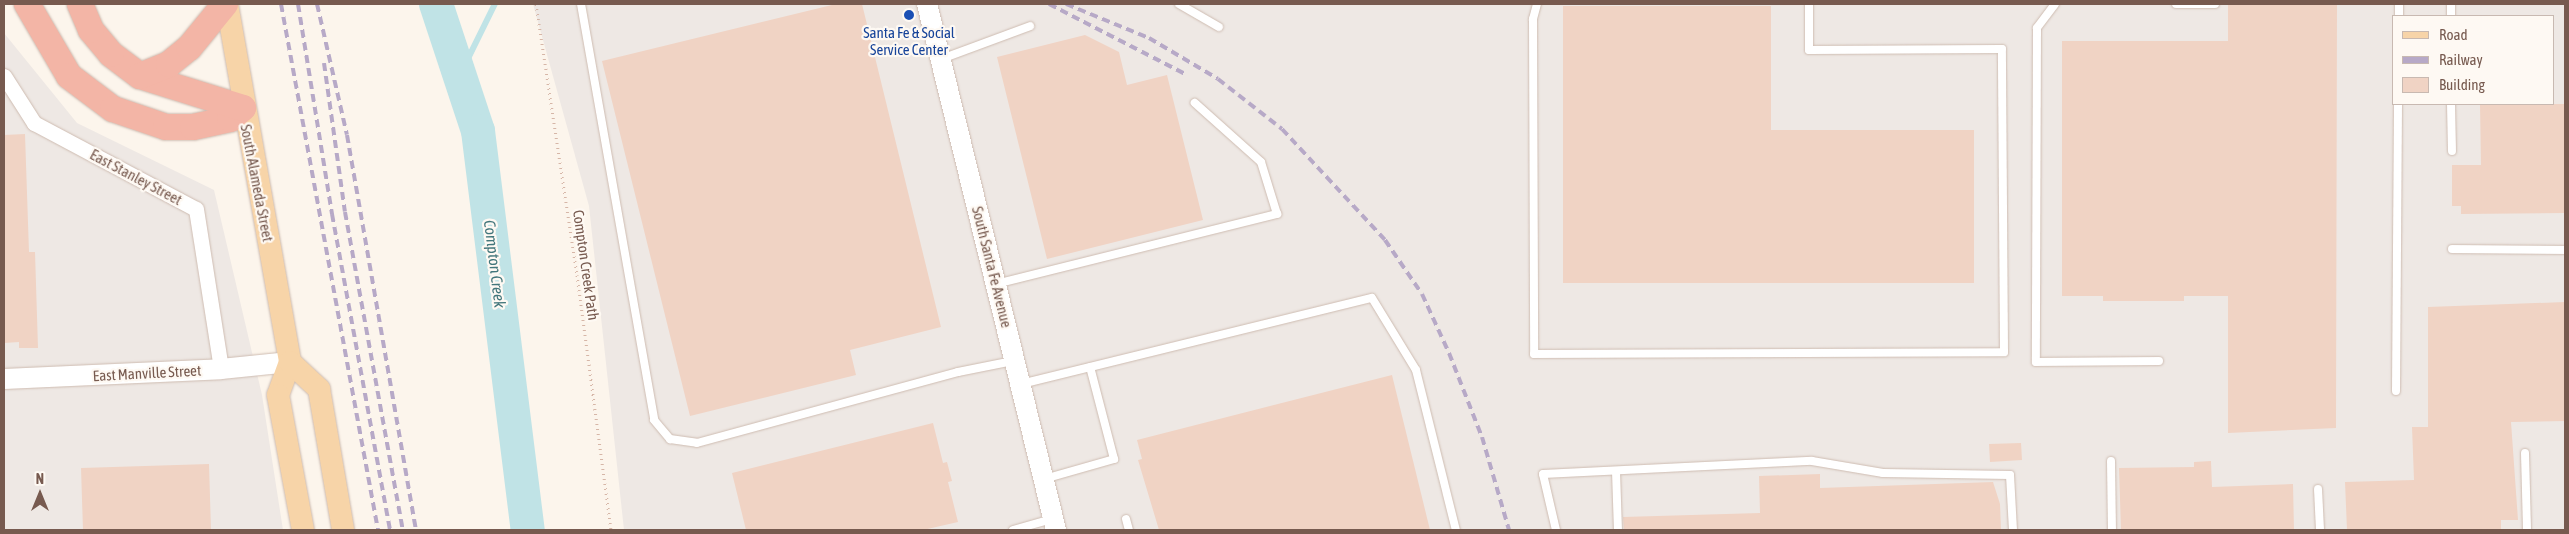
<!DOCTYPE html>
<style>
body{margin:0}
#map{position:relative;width:2569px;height:534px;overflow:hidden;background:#fcf5ec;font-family:"Asap Condensed",sans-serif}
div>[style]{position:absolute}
.industrial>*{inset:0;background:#eee8e4}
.stream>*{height:5.5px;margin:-2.75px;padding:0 2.75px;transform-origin:2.75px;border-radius:2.75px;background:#c0e3e6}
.river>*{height:34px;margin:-17px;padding:0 17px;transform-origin:17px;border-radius:17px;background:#c0e3e6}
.building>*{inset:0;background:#f0d3c4}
.path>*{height:3px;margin-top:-1.5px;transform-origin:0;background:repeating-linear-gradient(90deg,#d6b6a7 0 1px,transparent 0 5px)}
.roads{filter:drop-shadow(0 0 1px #cebcb1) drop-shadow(0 0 1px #cebcb1)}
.lane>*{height:8px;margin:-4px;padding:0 4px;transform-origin:4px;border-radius:4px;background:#fff}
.street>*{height:15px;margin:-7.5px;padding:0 7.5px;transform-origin:7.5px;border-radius:7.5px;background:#fff}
.secondary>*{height:20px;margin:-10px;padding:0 10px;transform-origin:10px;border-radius:10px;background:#fff}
.primary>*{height:22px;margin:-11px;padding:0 11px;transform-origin:11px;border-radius:11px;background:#f7d4a8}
.highway>*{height:26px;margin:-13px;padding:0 13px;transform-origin:13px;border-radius:13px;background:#f3b5a6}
.rail>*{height:4px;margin-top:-2px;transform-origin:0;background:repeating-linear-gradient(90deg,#b7a9c7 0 8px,transparent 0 13px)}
.dots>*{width:14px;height:14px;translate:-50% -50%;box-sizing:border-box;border:2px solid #fef9f3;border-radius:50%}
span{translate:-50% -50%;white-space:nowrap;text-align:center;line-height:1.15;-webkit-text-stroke:4.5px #fef9f3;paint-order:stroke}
.transit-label{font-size:15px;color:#164399}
.street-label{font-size:15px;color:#775a4f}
.water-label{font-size:16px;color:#42767b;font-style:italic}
.frame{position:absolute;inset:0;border:5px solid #775a4f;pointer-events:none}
.legend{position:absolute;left:2392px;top:15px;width:162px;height:90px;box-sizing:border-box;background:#fef9f3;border:1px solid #c8b9b1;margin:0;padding:6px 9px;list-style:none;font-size:15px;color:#775a4f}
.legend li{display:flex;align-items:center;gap:10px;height:25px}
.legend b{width:25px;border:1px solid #c8b9b1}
.north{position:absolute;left:15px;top:469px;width:50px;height:50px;-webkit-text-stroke:4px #fef9f3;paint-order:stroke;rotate:0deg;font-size:14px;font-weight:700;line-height:20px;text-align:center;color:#775a4f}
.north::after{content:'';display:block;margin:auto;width:18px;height:22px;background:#775a4f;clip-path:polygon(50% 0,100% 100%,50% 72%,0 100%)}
</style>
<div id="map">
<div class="industrial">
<div style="clip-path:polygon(evenodd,533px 4px,2565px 4px,2565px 530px,624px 530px,589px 206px,533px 4px,2393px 16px,2553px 16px,2553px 104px,2393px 104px,2393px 16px)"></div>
<div style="clip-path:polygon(4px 33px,77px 123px,214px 190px,262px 395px,283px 530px,4px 530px)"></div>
</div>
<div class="stream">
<div style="left:460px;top:75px;width:79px;rotate:-63.8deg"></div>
</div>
<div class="river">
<div style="left:436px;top:4px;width:134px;rotate:71.7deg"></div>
<div style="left:478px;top:131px;width:402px;rotate:82.9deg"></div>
</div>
<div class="building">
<div style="clip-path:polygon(836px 4px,862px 4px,941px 327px,850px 350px,856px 375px,690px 416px,602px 61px)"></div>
<div style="clip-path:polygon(2228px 4px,2337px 4px,2336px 428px,2228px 433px,2228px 296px,2184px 296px,2184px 301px,2103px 301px,2103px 296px,2062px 296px,2062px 41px,2228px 41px)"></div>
<div style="clip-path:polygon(1563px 6px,1771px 6px,1771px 130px,1974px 130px,1974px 283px,1563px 283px)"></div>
<div style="clip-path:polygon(1085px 35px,1119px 52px,1127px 85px,1167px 75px,1203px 220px,1047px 259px,997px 57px)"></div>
<div style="clip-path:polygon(2480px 104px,2565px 104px,2565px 213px,2461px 214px,2461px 206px,2452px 206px,2452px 165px,2481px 165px)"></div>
<div style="clip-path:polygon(25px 134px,29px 252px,35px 252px,38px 348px,19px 348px,19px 342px,4px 343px,4px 135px)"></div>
<div style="clip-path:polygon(2565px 302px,2565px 421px,2511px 422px,2518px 520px,2501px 520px,2501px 530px,2347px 530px,2345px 482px,2414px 480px,2412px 427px,2428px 427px,2428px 307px)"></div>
<div style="clip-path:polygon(1392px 375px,1430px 530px,1159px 530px,1138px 460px,1142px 459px,1137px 440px)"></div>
<div style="clip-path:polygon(933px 423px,943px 463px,947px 462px,952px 481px,948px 482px,958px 522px,923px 530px,746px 530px,732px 473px)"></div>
<div style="clip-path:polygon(2021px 443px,2022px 460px,1990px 462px,1989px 444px)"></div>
<div style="clip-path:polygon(2211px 461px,2212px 487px,2293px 484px,2294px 530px,2121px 530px,2119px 468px,2194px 467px,2194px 462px)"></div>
<div style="clip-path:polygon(209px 464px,211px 530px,83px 530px,81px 468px)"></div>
<div style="clip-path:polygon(1820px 474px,1820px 488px,1993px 482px,2000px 504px,2001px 530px,1624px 530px,1623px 517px,1760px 513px,1759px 476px)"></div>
</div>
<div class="path">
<div style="left:536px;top:4px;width:274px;rotate:81.4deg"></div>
<div style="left:577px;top:275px;width:257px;rotate:82.4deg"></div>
</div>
<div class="roads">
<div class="lane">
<div style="left:581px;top:4px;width:422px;rotate:80deg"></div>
<div style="left:654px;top:420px;width:25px;rotate:50deg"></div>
<div style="left:670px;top:439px;width:27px;rotate:8deg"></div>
<div style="left:697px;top:443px;width:270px;rotate:-15.2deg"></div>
<div style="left:958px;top:372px;width:56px;rotate:-11.3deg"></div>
<div style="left:1179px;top:4px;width:46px;rotate:29.9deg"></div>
<div style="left:1537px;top:4px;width:16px;rotate:105deg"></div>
<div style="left:1533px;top:19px;width:335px;rotate:89.8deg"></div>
<div style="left:1534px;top:354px;width:470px;rotate:-0.2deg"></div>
<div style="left:2004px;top:352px;width:303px;rotate:-90.4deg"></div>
<div style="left:2002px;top:49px;width:193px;rotate:179.7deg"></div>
<div style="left:1809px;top:50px;width:46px;rotate:-90deg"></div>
<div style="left:2055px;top:4px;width:30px;rotate:127deg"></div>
<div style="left:2037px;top:28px;width:334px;rotate:90.2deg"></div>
<div style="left:2036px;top:362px;width:123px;rotate:-0.5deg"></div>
<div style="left:2176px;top:4px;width:39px"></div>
<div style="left:2451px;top:4px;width:12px;rotate:90deg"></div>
<div style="left:2399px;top:16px;width:12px;rotate:-90deg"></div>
<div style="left:941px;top:59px;width:95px;rotate:-20.3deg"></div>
<div style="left:2451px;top:104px;width:47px;rotate:88.8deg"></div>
<div style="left:2452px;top:249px;width:113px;rotate:0.5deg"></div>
<div style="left:996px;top:284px;width:290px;rotate:-14deg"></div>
<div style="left:1277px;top:214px;width:54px;rotate:-107.1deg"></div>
<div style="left:1261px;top:162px;width:89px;rotate:-138.2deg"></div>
<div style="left:1021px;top:384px;width:361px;rotate:-13.8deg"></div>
<div style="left:1372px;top:298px;width:84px;rotate:58.6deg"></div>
<div style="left:1416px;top:370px;width:165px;rotate:76deg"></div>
<div style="left:2396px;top:391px;width:287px;rotate:-89.6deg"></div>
<div style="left:2525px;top:453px;width:77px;rotate:88.5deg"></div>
<div style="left:2111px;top:461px;width:69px;rotate:89.2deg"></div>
<div style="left:1616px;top:471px;width:59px;rotate:88.1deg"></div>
<div style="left:1044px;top:479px;width:73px;rotate:-15.9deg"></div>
<div style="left:1114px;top:459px;width:95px;rotate:-104.6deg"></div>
<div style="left:2318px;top:489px;width:41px;rotate:87.2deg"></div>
<div style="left:1126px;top:519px;width:11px;rotate:75deg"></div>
<div style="left:1013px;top:530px;width:41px;rotate:-15.8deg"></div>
<div style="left:1556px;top:530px;width:57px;rotate:-103.1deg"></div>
<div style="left:1543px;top:474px;width:269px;rotate:-2.8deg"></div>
<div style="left:1812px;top:461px;width:72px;rotate:9.6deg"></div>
<div style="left:1883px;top:473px;width:127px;rotate:0.9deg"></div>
<div style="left:2010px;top:475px;width:55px;rotate:86.9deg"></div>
</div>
<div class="street">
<div style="left:4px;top:76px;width:56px;rotate:57.4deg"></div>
<div style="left:34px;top:123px;width:183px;rotate:28deg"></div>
<div style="left:196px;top:209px;width:162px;rotate:81.1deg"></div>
</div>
<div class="secondary">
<div style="left:927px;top:4px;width:542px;rotate:76.22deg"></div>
<div style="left:4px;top:379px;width:217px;rotate:-2.6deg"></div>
<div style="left:221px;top:369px;width:69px;rotate:-5.8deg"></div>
</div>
<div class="primary">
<div style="left:227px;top:4px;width:364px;rotate:80deg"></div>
<div style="left:290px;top:362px;width:35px;rotate:110deg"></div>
<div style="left:278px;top:395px;width:137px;rotate:79.5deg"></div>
<div style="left:290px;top:362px;width:40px;rotate:43deg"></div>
<div style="left:319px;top:389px;width:143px;rotate:80.3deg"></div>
</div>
<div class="highway">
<div style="left:27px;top:4px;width:83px;rotate:59.7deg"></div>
<div style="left:69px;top:76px;width:55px;rotate:36.9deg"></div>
<div style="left:113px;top:109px;width:56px;rotate:18.8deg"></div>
<div style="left:166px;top:127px;width:27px"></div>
<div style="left:193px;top:127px;width:38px;rotate:-12deg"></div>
<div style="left:230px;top:119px;width:17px;rotate:-40deg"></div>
<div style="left:243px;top:108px;width:108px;rotate:-162.7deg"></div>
<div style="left:140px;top:76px;width:36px;rotate:-143deg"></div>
<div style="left:111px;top:54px;width:31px;rotate:-130deg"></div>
<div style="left:91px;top:30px;width:28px;rotate:-113deg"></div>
<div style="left:140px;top:76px;width:31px;rotate:-22deg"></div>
<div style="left:169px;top:64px;width:26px;rotate:-39deg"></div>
<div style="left:189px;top:48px;width:57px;rotate:-50.7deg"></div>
</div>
</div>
<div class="rail">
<div style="left:281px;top:4px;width:535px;rotate:79.55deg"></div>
<div style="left:298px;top:4px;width:213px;rotate:80.8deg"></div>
<div style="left:332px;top:214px;width:321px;rotate:79.6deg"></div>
<div style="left:317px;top:4px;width:134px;rotate:77.1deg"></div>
<div style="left:347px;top:135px;width:401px;rotate:80.1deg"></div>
<div style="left:1049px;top:4px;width:155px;rotate:27.2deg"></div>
<div style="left:1066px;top:4px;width:90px;rotate:22.3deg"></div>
<div style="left:1149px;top:38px;width:80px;rotate:30.7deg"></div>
<div style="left:1218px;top:79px;width:81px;rotate:38deg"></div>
<div style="left:1282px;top:129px;width:151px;rotate:47.1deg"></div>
<div style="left:1385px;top:240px;width:65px;rotate:55.6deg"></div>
<div style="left:1422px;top:294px;width:65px;rotate:65.4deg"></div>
<div style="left:1449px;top:353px;width:90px;rotate:68.6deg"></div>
<div style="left:1482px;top:437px;width:97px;rotate:73.8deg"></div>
<div style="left:324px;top:63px;width:150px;rotate:82deg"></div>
<div style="left:345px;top:212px;width:323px;rotate:79.7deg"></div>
</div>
<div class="dots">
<div style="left:909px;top:15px;background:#1a4fb4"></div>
</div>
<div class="transit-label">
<span style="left:909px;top:41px">Santa Fe &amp; Social<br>Service Center</span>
</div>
<div class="street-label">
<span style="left:136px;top:177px;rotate:28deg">East Stanley Street</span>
<span style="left:257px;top:183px;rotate:79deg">South Alameda Street</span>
<span style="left:586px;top:265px;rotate:82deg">Compton Creek Path</span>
<span style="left:992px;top:267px;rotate:76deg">South Santa Fe Avenue</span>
<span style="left:147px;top:373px;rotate:-3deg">East Manville Street</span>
</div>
<div class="water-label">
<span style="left:495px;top:264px;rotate:83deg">Compton Creek</span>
</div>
<div class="frame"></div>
<ul class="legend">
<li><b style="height:6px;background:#f7d4a8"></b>Road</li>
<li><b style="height:6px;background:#b7a9c7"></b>Railway</li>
<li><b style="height:14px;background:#f0d3c4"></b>Building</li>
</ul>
<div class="north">N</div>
</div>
